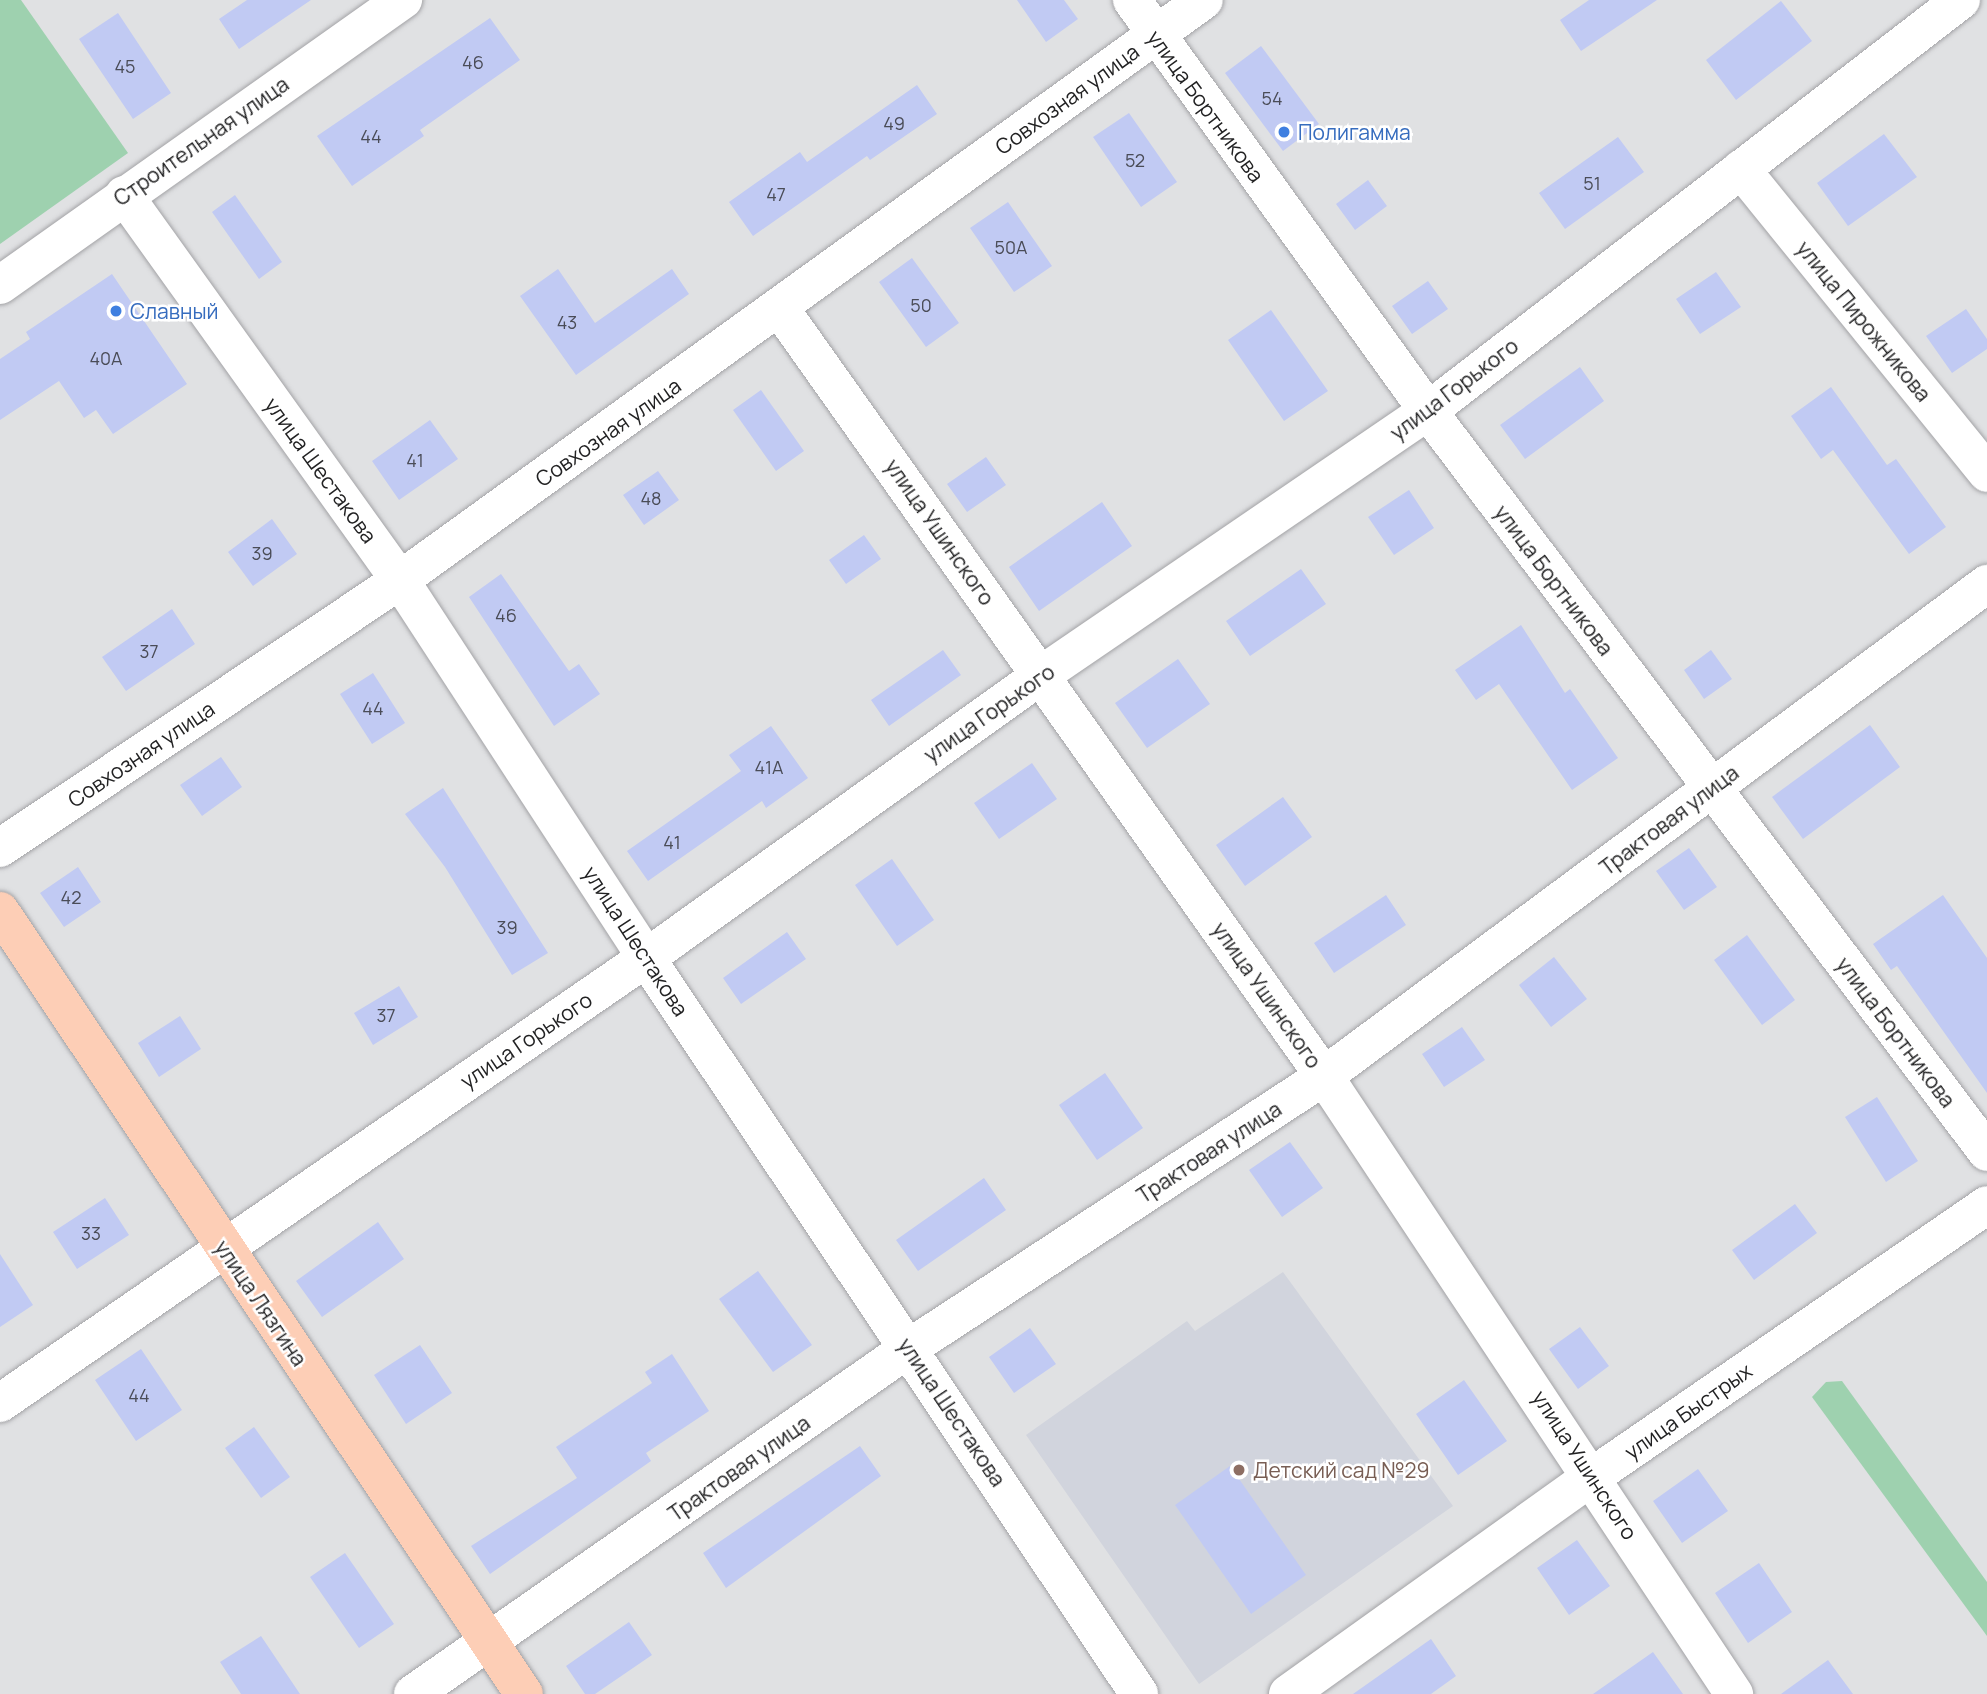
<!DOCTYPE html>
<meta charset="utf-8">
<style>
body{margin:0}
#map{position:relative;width:1987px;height:1694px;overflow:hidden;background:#e0e1e3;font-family:Manrope,sans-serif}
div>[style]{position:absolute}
.built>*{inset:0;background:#d1d4dd}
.green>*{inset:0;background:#9ed1af}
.building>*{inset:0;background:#c1caf3}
.roads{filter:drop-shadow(0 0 2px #a3a3a6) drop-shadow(0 0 2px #a3a3a6)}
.minor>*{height:38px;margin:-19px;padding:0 19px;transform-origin:19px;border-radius:19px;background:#fff}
.major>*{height:38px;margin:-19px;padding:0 19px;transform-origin:19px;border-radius:19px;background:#fdceb6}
.dots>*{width:19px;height:19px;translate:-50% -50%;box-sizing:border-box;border:4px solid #fff;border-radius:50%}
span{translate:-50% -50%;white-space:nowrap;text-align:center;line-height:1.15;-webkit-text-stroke:5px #fff;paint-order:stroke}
.number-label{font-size:18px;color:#4a4c57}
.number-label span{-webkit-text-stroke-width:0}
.street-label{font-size:21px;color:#222223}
.shop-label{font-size:21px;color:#366cbe}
.left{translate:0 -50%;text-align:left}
.education-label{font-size:21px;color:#785e54}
</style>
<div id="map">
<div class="built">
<div style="clip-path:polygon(1283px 1272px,1453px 1506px,1199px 1684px,1026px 1435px,1187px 1321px,1195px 1331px)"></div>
</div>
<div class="green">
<div style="clip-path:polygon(0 0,21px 0,128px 153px,0 244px)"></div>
<div style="clip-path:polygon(1842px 1381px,1987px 1582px,1987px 1636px,1812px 1397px,1826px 1382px)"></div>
</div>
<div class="building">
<div style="clip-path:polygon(247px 0,311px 0,239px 49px,219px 19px)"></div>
<div style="clip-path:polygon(1017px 0,1064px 0,1078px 19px,1046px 42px)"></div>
<div style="clip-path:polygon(1589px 0,1657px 0,1581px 51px,1560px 20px)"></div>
<div style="clip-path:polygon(1781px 1px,1812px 41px,1736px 100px,1706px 60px)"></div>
<div style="clip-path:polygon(118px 13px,171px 93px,133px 119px,79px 39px)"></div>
<div style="clip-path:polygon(490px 18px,520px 60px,420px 130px,424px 136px,352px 186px,317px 136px)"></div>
<div style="clip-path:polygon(1261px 46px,1319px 124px,1283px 151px,1225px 73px)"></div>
<div style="clip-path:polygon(917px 85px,937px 114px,870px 160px,867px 156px,753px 236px,729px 202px,800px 152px,807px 162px)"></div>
<div style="clip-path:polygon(1129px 113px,1177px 182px,1141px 207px,1093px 137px)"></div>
<div style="clip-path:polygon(1884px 134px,1917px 177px,1848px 226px,1817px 183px)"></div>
<div style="clip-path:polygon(1618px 137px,1644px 172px,1565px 229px,1539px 193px)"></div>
<div style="clip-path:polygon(1368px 180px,1387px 206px,1355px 230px,1336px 204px)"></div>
<div style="clip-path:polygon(235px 195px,282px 262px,259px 279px,212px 212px)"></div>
<div style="clip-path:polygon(1008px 202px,1052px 266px,1014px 292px,970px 228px)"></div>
<div style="clip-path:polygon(912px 258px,959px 323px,926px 347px,879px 282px)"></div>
<div style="clip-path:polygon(558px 269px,595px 323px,672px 269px,689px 294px,576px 375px,520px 296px)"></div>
<div style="clip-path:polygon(1716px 272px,1741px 307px,1700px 334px,1676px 299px)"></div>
<div style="clip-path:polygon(112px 274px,187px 384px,113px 434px,96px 410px,84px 418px,59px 381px,0 420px,0 359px,30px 339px,26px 332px)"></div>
<div style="clip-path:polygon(1428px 281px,1448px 309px,1412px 334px,1392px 306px)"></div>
<div style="clip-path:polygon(1966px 309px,1987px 339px,1987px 349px,1952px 373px,1926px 336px)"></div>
<div style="clip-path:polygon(1271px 310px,1328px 391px,1284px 421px,1228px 340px)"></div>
<div style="clip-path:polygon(1580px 367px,1604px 401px,1525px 459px,1500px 425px)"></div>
<div style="clip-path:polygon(1831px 387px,1887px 465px,1896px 459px,1946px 527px,1909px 554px,1833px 450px,1821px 459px,1791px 416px)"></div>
<div style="clip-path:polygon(761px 390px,804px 451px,776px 471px,733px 410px)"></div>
<div style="clip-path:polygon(430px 420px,458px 459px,399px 500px,372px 461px)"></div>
<div style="clip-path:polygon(986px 457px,1006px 485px,967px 512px,947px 484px)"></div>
<div style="clip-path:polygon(658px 471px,679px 500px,644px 525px,623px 495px)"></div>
<div style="clip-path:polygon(1409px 490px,1434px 528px,1394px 555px,1368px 517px)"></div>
<div style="clip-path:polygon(1102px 502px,1132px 546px,1039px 611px,1009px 567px)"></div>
<div style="clip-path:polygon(272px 519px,297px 554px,253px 586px,228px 552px)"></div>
<div style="clip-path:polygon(864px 535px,881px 559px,846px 584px,829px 560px)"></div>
<div style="clip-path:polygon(1301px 569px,1326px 604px,1250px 656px,1226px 621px)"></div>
<div style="clip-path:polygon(501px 574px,569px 671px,579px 664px,600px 694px,554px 726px,469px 597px)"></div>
<div style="clip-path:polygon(172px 609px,195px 644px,126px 691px,102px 657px)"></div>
<div style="clip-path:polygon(1521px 625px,1565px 693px,1570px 689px,1618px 758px,1572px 790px,1499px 684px,1476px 700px,1455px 670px)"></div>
<div style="clip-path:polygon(943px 650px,961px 675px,889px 726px,871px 700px)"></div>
<div style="clip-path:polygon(1711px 650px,1732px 679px,1704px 699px,1684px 670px)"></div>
<div style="clip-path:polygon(1178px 659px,1210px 704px,1147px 748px,1115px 703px)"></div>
<div style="clip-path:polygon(373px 673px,405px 723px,372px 744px,340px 694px)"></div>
<div style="clip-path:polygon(1870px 725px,1900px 767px,1803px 839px,1772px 797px)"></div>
<div style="clip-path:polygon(771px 726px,808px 778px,766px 808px,762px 801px,648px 881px,627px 851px,741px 771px,729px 755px)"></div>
<div style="clip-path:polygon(221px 757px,242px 787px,202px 816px,180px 785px)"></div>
<div style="clip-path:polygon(1032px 763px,1057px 799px,999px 839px,974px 803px)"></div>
<div style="clip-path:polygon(443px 788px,548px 953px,512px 975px,445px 867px,405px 814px)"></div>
<div style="clip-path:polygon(1283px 797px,1312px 837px,1245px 886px,1216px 845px)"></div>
<div style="clip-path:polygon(1689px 848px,1717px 887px,1684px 910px,1656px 871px)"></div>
<div style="clip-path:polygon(892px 859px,934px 920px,897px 946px,855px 885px)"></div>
<div style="clip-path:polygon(78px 867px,101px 902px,64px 927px,40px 893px)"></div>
<div style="clip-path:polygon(1386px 895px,1406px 925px,1334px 973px,1314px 943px)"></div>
<div style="clip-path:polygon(1943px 895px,1987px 958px,1987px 1093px,1897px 966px,1891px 970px,1873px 944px)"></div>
<div style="clip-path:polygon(787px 932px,806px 959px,741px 1004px,723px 978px)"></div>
<div style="clip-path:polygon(1747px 935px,1795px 1000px,1762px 1025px,1714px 960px)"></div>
<div style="clip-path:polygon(1554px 957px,1587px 999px,1551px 1027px,1519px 985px)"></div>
<div style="clip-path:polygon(399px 986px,418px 1017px,373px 1045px,354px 1013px)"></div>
<div style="clip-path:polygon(180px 1016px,201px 1049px,159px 1077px,138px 1043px)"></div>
<div style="clip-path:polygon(1462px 1027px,1485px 1060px,1444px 1087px,1422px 1054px)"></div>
<div style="clip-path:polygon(1105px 1073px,1143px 1128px,1097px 1160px,1059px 1105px)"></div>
<div style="clip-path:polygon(1877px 1097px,1918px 1161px,1886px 1182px,1845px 1117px)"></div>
<div style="clip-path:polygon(1290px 1142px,1323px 1188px,1282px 1217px,1249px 1170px)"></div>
<div style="clip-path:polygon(984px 1178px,1006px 1210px,918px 1271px,896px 1240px)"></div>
<div style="clip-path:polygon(105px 1198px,129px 1235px,77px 1269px,53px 1232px)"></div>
<div style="clip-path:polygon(1795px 1204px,1817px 1233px,1754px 1280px,1732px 1250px)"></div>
<div style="clip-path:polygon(378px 1222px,404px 1259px,322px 1317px,296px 1281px)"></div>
<div style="clip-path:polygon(0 1254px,33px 1305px,0 1327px)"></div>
<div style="clip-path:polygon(758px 1271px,812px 1345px,773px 1372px,719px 1299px)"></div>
<div style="clip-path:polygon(1580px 1327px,1609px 1366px,1578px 1389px,1549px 1349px)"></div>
<div style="clip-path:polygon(1030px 1328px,1056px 1364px,1014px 1393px,989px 1357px)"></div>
<div style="clip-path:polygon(420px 1345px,452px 1393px,406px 1424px,374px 1375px)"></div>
<div style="clip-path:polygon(141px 1349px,182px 1410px,136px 1441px,95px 1380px)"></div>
<div style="clip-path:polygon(672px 1354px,709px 1411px,646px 1453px,651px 1461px,490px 1574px,471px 1546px,577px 1478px,556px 1447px,652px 1383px,645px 1372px)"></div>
<div style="clip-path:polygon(1464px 1380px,1507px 1441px,1458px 1475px,1416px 1414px)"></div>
<div style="clip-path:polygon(254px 1427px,290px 1477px,261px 1498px,225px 1448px)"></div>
<div style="clip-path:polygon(860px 1446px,881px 1476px,726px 1588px,703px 1553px)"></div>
<div style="clip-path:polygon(1230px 1466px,1306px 1575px,1251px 1614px,1175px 1505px)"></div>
<div style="clip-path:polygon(1698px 1469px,1728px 1511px,1682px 1543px,1653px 1501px)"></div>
<div style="clip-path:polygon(1577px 1540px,1610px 1586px,1569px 1615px,1537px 1568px)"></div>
<div style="clip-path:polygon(345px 1553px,394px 1624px,359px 1648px,310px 1577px)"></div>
<div style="clip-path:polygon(1759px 1563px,1792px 1612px,1748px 1643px,1715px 1593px)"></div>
<div style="clip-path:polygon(629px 1622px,652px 1655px,595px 1694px,585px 1694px,566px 1666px)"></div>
<div style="clip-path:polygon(261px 1636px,300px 1694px,241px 1694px,220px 1662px)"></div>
<div style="clip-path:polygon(1431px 1639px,1456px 1676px,1431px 1694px,1353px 1694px)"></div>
<div style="clip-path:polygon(1653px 1652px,1683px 1694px,1593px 1694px)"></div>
<div style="clip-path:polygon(1828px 1660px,1853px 1694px,1781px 1694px)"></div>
</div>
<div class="roads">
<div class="minor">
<div style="left:1132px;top:0;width:506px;rotate:54.24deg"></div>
<div style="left:1428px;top:411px;width:928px;rotate:52.97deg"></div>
<div style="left:1741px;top:169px;width:391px;rotate:51deg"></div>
<div style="left:124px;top:195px;width:474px;rotate:54.4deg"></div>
<div style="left:400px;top:580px;width:451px;rotate:56.9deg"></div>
<div style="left:646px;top:958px;width:886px;rotate:56.18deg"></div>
<div style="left:0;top:285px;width:494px;rotate:-35.3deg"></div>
<div style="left:781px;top:310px;width:939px;rotate:54.67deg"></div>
<div style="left:1324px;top:1076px;width:742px;rotate:56.44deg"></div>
<div style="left:0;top:848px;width:481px;rotate:-33.8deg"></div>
<div style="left:400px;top:580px;width:991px;rotate:-35.81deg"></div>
<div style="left:0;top:1403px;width:784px;rotate:-34.56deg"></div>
<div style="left:646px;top:958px;width:486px;rotate:-35.6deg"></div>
<div style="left:1041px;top:675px;width:468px;rotate:-34.3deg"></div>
<div style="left:1428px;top:411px;width:673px;rotate:-37.64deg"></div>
<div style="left:413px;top:1694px;width:605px;rotate:-34.9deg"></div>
<div style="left:909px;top:1348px;width:496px;rotate:-33.2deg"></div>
<div style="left:1324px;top:1076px;width:826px;rotate:-36.58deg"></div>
<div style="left:1288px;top:1694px;width:375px;rotate:-35.6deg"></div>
<div style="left:1593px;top:1476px;width:478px;rotate:-34.5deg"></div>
</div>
<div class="major">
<div style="left:0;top:911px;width:942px;rotate:56.21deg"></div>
</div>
</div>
<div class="dots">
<div style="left:1284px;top:132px;background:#3f7fe0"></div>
<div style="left:116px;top:311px;background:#3f7fe0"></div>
<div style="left:1239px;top:1470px;background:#8d6e63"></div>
</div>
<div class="number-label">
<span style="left:473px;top:62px">46</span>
<span style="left:125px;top:66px">45</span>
<span style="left:1272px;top:98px">54</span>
<span style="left:894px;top:123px">49</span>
<span style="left:371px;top:136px">44</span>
<span style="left:1135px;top:160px">52</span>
<span style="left:1592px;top:183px">51</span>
<span style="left:776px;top:194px">47</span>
<span style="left:1011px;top:247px">50А</span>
<span style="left:921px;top:305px">50</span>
<span style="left:567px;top:322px">43</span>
<span style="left:106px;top:358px">40А</span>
<span style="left:415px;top:460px">41</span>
<span style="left:651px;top:498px">48</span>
<span style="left:262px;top:553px">39</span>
<span style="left:506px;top:615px">46</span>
<span style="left:149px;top:651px">37</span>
<span style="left:373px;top:708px">44</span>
<span style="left:769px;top:767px">41А</span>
<span style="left:672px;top:842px">41</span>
<span style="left:71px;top:897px">42</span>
<span style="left:507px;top:927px">39</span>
<span style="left:386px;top:1015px">37</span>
<span style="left:91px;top:1233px">33</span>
<span style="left:139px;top:1395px">44</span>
</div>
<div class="street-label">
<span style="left:1067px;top:99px;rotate:-36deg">Совхозная улица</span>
<span style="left:1206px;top:106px;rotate:54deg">улица Бортникова</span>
<span style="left:201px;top:141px;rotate:-35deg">Строительная улица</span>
<span style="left:1864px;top:321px;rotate:51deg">улица Пирожникова</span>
<span style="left:1454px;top:389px;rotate:-37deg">улица Горького</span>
<span style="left:608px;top:432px;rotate:-35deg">Совхозная улица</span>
<span style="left:321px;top:470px;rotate:54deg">улица Шестакова</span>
<span style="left:940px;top:532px;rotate:55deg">улица Ушинского</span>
<span style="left:1554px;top:580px;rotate:53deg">улица Бортникова</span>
<span style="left:989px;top:713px;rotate:-35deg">улица Горького</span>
<span style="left:141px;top:754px;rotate:-34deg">Совхозная улица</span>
<span style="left:1669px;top:820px;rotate:-37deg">Трактовая улица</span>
<span style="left:636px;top:941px;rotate:57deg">улица Шестакова</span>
<span style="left:1267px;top:995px;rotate:55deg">улица Ушинского</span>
<span style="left:1896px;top:1032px;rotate:53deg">улица Бортникова</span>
<span style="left:526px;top:1040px;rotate:-34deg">улица Горького</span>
<span style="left:1209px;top:1152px;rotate:-33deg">Трактовая улица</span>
<span style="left:261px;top:1303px;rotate:56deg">улица Лязгина</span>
<span style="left:1688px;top:1411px;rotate:-35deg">улица Быстрых</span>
<span style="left:952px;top:1412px;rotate:56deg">улица Шестакова</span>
<span style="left:1585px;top:1465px;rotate:57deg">улица Ушинского</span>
<span style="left:739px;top:1468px;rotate:-35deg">Трактовая улица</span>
</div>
<div class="shop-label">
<span class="left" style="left:1298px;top:132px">Полигамма</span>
<span class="left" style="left:130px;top:311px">Славный</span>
</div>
<div class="education-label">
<span class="left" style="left:1253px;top:1470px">Детский сад №29</span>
</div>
</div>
